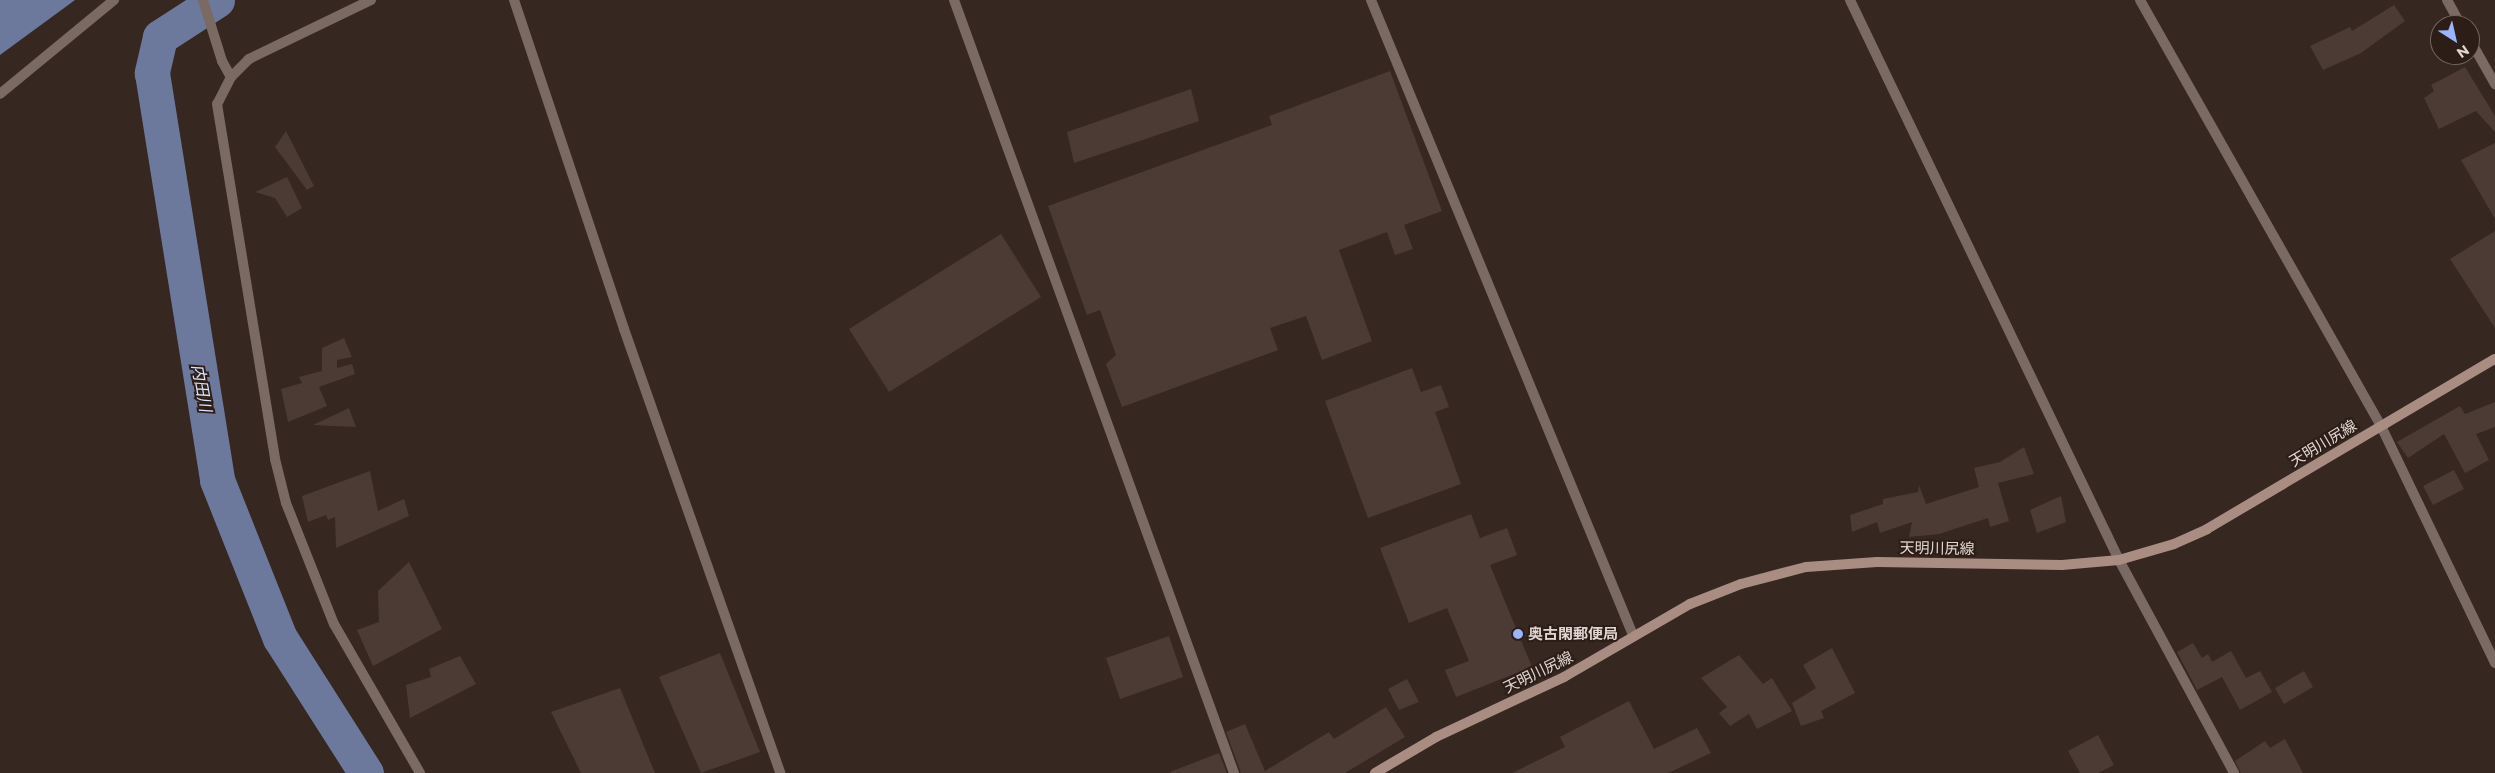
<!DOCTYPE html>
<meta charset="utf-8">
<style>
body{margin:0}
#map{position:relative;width:2495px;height:773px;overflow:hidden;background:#362721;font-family:Montserrat,"Noto Sans JP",sans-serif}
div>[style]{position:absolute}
.water>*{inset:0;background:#6d799c}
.river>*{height:35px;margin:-17.5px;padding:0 17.5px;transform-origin:17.5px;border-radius:17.5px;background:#6d799c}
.building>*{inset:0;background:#4c3b34}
.minor>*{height:10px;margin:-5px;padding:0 5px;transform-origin:5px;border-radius:5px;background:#7b6963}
.secondary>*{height:10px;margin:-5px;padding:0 5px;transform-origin:5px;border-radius:5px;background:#a98c82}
.dots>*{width:14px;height:14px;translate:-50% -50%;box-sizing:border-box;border:2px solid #2c1d17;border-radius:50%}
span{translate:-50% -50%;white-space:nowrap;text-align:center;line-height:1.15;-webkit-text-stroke:4px #2c1d17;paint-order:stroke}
.street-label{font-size:15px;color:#e0d5d1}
.poi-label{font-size:15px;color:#e0d5d1;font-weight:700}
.left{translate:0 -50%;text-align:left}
.water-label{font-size:16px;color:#dbe4fc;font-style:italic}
.north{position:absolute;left:2430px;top:15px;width:50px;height:50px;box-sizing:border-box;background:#2c1d17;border:1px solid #746761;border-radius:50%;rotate:145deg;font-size:14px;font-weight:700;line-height:20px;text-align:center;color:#e0d5d1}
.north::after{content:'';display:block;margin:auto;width:18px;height:22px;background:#9bb4fd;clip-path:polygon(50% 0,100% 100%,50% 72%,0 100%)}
</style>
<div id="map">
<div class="water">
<div style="clip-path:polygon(0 0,75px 0,0 55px)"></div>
</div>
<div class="river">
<div style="left:217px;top:0;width:68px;rotate:147deg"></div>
<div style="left:160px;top:37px;width:37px;rotate:103deg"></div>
<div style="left:152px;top:73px;width:412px;rotate:80.9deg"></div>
<div style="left:217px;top:480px;width:170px;rotate:68.3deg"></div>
<div style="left:280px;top:638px;width:160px;rotate:57.5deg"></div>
</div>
<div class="building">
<div style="clip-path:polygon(2394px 5px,2405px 21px,2361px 53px,2323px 70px,2310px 46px,2350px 27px,2352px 31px)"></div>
<div style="clip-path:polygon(2465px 67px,2495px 116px,2495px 132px,2476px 111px,2439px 129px,2424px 98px,2434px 91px,2431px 85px)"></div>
<div style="clip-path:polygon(1390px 71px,1442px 211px,1404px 225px,1413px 249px,1395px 255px,1387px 232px,1339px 250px,1372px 341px,1322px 360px,1306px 316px,1270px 328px,1278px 350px,1122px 407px,1106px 364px,1116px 355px,1100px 310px,1087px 315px,1048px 206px,1272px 125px,1269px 116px)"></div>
<div style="clip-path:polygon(1191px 89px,1199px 121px,1074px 163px,1067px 132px)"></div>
<div style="clip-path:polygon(286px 131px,314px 186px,307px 190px,275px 147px)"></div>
<div style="clip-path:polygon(2495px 143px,2495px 219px,2461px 160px)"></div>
<div style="clip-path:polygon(287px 177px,302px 208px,287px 217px,275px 198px,255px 192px)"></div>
<div style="clip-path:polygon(2495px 231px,2495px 328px,2450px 259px)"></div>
<div style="clip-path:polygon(1001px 234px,1041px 297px,889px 392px,849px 329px)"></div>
<div style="clip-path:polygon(344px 338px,352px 357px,337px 360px,337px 368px,352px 364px,355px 374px,319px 387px,327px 406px,288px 422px,281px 389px,302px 383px,299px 377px,322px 371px,322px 348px)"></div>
<div style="clip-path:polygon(1412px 368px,1421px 392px,1441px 385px,1449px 407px,1435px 412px,1461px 484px,1368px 518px,1325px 401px)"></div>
<div style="clip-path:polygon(2495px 402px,2495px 427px,2476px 434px,2489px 460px,2465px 473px,2444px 434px,2408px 458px,2397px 442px,2460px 406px,2465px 414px)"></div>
<div style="clip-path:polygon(349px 408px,356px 427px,313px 425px)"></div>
<div style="clip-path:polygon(2024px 447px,2034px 474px,1998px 483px,2009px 521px,1990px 527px,1988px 518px,1939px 534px,1909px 537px,1912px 522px,1880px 533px,1877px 522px,1852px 532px,1850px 515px,1883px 504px,1883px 499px,1918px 492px,1919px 485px,1926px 504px,1979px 487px,1974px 468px,2000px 462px)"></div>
<div style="clip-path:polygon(2454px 470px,2464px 489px,2433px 505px,2423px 486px)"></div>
<div style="clip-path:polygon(370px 471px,378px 511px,404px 499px,409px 516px,336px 548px,335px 517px,328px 520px,326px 515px,308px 522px,302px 496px)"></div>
<div style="clip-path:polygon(2061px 496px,2066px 522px,2037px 533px,2030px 510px)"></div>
<div style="clip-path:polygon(1471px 514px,1480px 538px,1507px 528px,1517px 555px,1490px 565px,1532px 667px,1456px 697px,1445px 670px,1469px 661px,1447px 608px,1409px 623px,1380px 548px)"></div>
<div style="clip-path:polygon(409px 562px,442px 629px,373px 666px,357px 630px,379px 622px,378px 591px)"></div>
<div style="clip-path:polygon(1169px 636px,1183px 677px,1120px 699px,1106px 658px)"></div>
<div style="clip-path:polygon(2193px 643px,2202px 658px,2208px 654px,2212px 662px,2231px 651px,2246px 678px,2260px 671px,2272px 692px,2240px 710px,2222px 677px,2197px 690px,2177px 652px)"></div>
<div style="clip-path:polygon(1832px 648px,1855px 693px,1821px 711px,1824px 718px,1801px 726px,1792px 703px,1816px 688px,1803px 665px)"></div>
<div style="clip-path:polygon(720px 653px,760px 752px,701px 773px,659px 677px)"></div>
<div style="clip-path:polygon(1739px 655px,1763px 684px,1772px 678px,1792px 711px,1757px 729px,1749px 714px,1730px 726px,1719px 713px,1727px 707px,1701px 678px)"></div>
<div style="clip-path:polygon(460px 656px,476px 684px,410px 718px,406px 685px,431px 677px,429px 669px)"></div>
<div style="clip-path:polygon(2304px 671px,2313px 687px,2284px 704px,2275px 688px)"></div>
<div style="clip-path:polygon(1407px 679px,1419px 702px,1399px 710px,1388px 689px)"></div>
<div style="clip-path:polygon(620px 688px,655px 773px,581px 773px,551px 712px)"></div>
<div style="clip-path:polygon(1629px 701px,1654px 749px,1697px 728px,1711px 753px,1668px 773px,1512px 773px,1565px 747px,1560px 737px)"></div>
<div style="clip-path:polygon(1386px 707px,1405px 737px,1345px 773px,1241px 773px,1226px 732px,1245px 724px,1265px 771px,1329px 732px,1334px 739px)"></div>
<div style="clip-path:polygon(2098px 735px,2114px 765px,2098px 773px,2080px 773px,2068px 751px)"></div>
<div style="clip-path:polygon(2285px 739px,2303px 773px,2241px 773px,2235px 761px,2265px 741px,2270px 748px)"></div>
<div style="clip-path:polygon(1219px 753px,1227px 773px,1171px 773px,1170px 772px)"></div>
</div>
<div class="minor">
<div style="left:203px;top:0;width:64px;rotate:72.7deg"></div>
<div style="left:222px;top:61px;width:18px;rotate:61deg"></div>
<div style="left:371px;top:0;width:136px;rotate:154.2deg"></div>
<div style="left:249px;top:59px;width:25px;rotate:135deg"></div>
<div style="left:231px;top:77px;width:30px;rotate:117deg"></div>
<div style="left:217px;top:104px;width:360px;rotate:80.7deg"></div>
<div style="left:275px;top:459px;width:45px;rotate:76deg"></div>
<div style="left:286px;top:503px;width:130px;rotate:68.4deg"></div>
<div style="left:334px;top:624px;width:172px;rotate:60deg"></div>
<div style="left:514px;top:0;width:347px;rotate:71.5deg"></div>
<div style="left:624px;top:329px;width:471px;rotate:70.6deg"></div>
<div style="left:954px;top:0;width:822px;rotate:70.09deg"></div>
<div style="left:1371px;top:0;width:687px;rotate:67.58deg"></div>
<div style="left:1850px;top:0;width:621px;rotate:64.34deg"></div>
<div style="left:2119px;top:560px;width:242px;rotate:61.6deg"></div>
<div style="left:2140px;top:0;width:489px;rotate:60.5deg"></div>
<div style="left:2381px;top:426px;width:263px;rotate:64.3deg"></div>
<div style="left:2447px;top:0;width:29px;rotate:61deg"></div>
<div style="left:2470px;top:40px;width:51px;rotate:60.4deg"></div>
<div style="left:0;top:94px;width:148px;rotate:-39.5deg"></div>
</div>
<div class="secondary">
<div style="left:1375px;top:773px;width:71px;rotate:-30.5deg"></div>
<div style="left:1436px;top:737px;width:141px;rotate:-25.1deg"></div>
<div style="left:1564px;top:677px;width:146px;rotate:-30.1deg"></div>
<div style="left:1690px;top:604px;width:55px;rotate:-21.4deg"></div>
<div style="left:1741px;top:584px;width:67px;rotate:-14.7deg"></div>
<div style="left:1806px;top:567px;width:71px;rotate:-4deg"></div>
<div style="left:1877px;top:562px;width:185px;rotate:0.9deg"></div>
<div style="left:2062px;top:565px;width:57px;rotate:-5deg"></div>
<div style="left:2119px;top:560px;width:57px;rotate:-16.2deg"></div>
<div style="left:2174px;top:544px;width:36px;rotate:-24deg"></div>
<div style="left:2207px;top:529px;width:334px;rotate:-30.6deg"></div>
</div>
<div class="dots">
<div style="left:1518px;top:634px;background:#9bb4fd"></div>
</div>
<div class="street-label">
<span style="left:2323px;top:443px;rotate:-31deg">天明川尻線</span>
<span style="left:1937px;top:548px;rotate:1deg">天明川尻線</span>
<span style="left:1538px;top:672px;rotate:-26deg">天明川尻線</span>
</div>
<div class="poi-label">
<span class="left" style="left:1528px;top:634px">奥古閑郵便局</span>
</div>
<div class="water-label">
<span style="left:201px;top:388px;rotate:80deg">内田川</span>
</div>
<div class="north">N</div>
</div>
